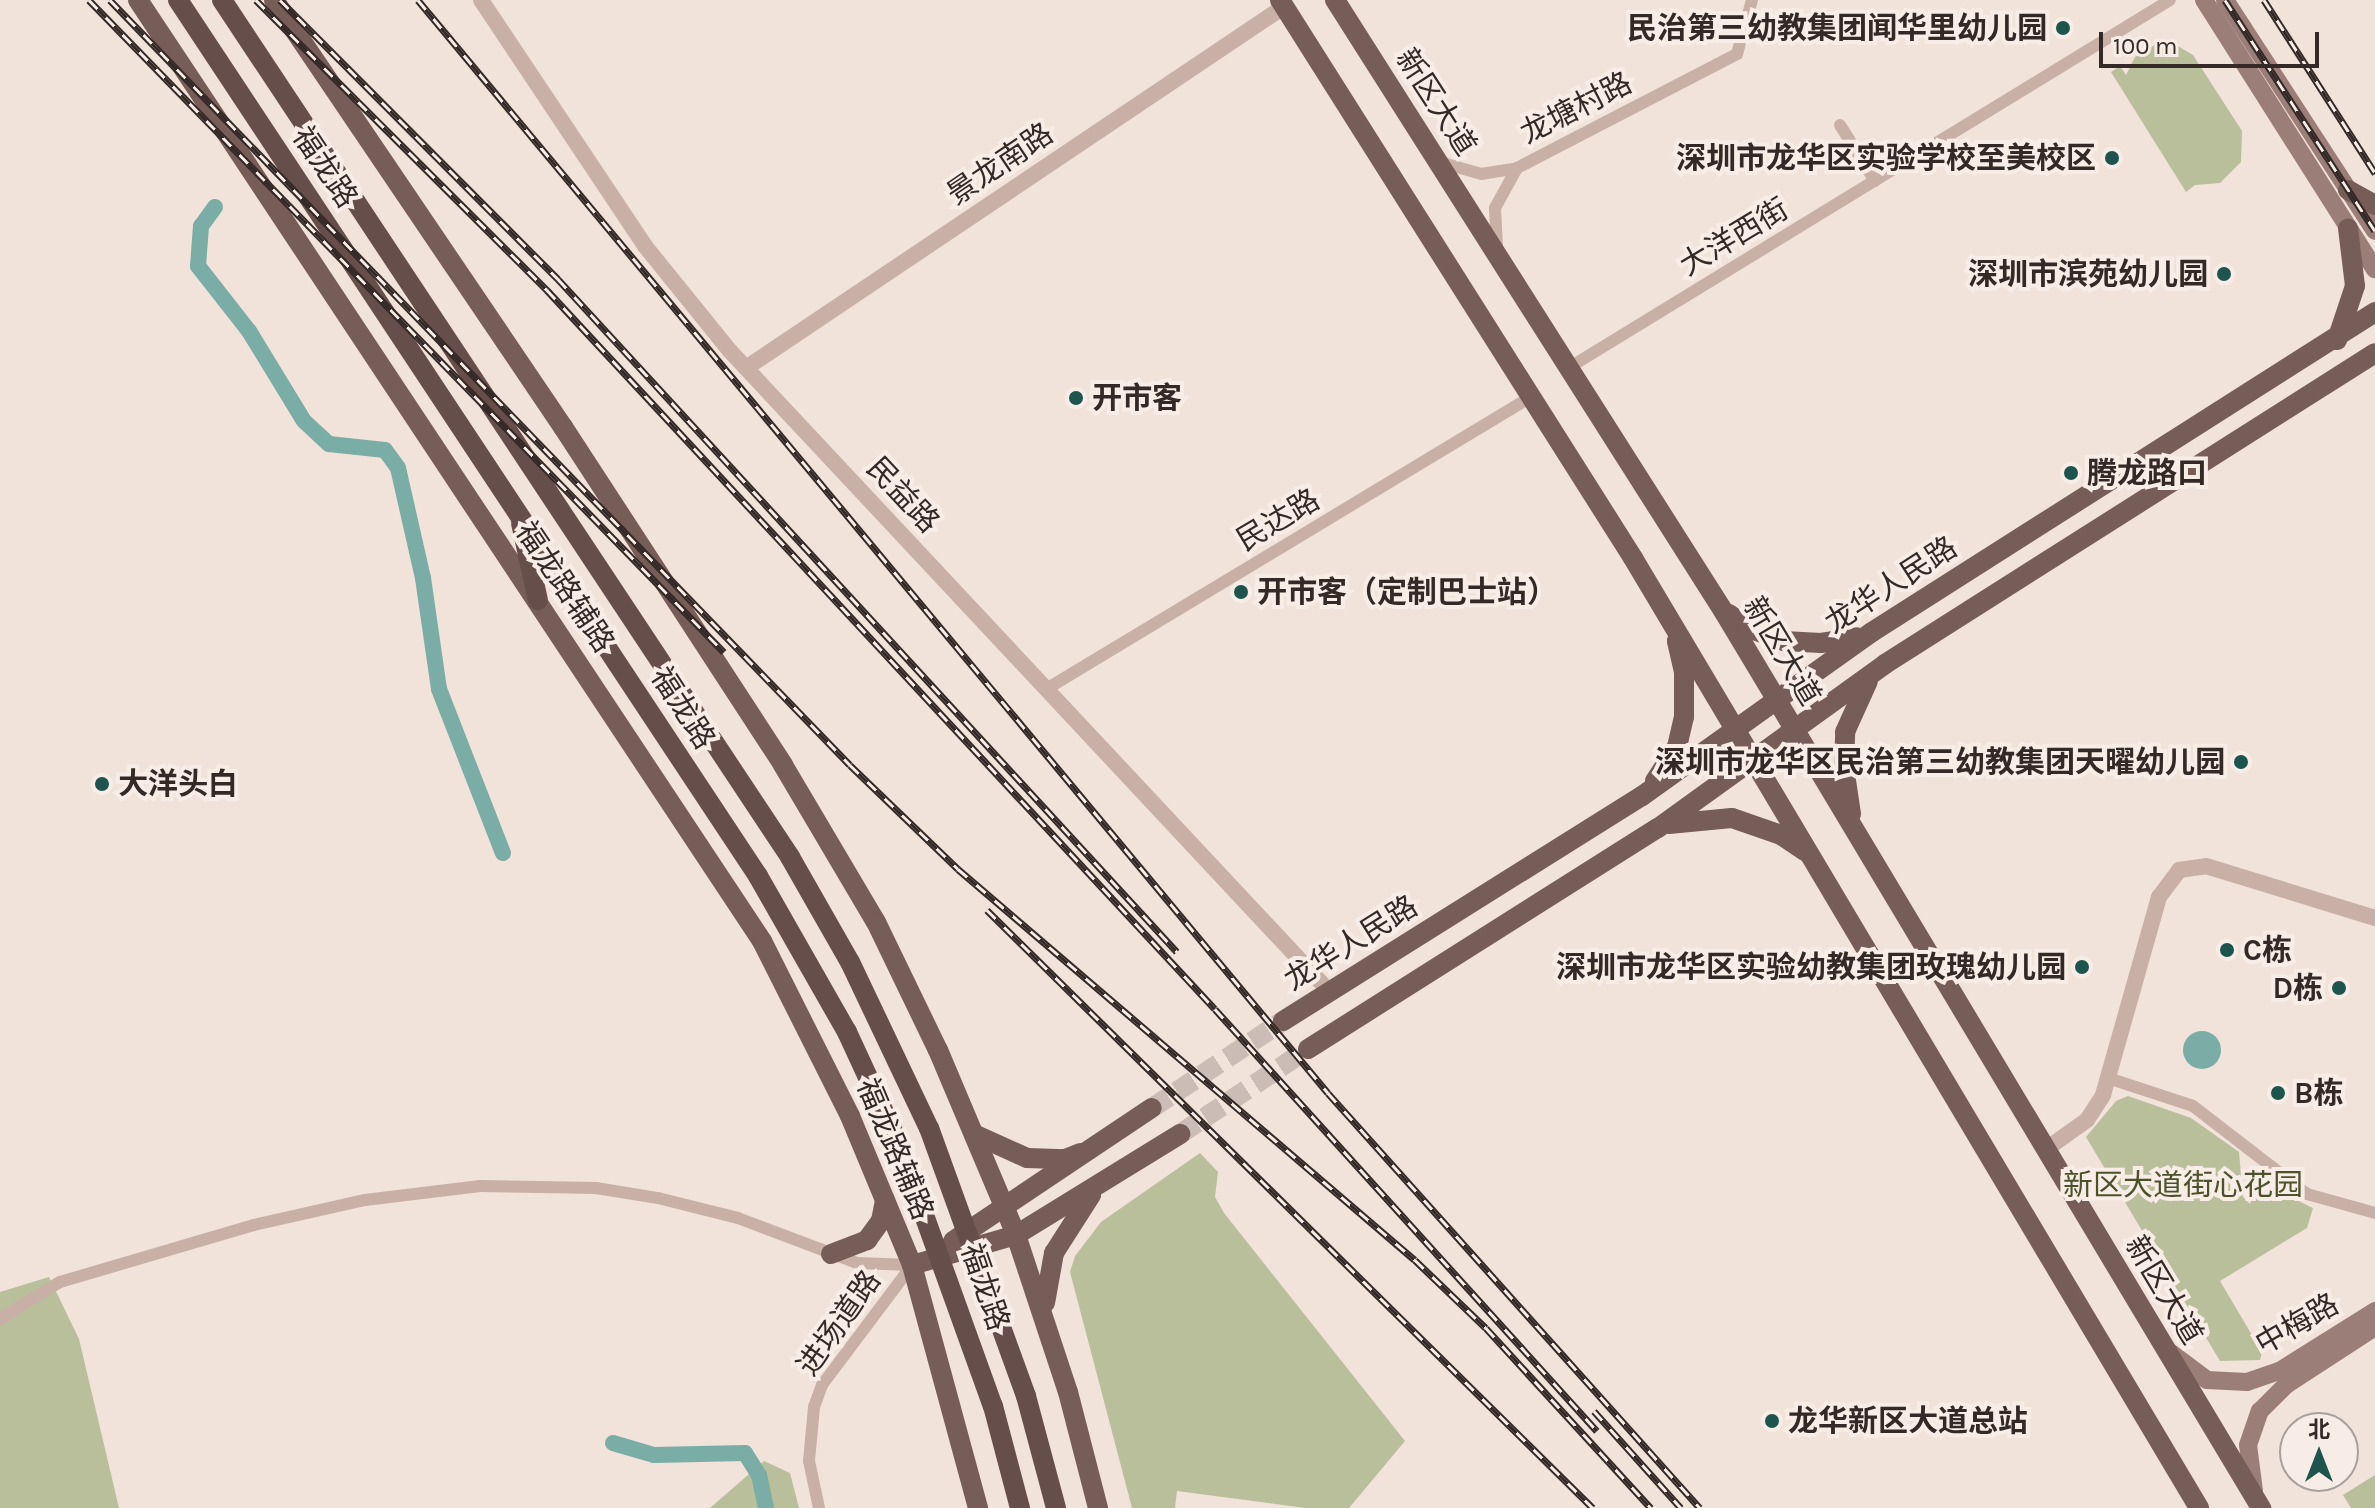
<!DOCTYPE html>
<meta charset="utf-8">
<style>
body{margin:0}
#map{position:relative;width:2375px;height:1508px;overflow:hidden;background:#f1e2da;font-family:Karla,"Noto Sans SC",sans-serif}
div>[style]{position:absolute}
.green>*{inset:0;background:#b9bf9a}
.water>*{inset:0;background:#7aada6}
.round{border-radius:50%}
.canal>*{height:16px;margin:-8px;padding:0 8px;transform-origin:8px;border-radius:8px;background:#7aada6}
.primary-tunnel>*{height:20px;margin-top:-10px;transform-origin:0;background:repeating-linear-gradient(90deg,#cbbdb6 0 20px,transparent 0 30px)}
.minor>*{height:12px;margin:-6px;padding:0 6px;transform-origin:6px;border-radius:6px;background:#c8b0a6}
.tertiary>*{height:16px;margin:-8px;padding:0 8px;transform-origin:8px;border-radius:8px;background:#c8b0a6}
.secondary>*{height:18px;margin:-9px;padding:0 9px;transform-origin:9px;border-radius:9px;background:#9c7e78}
.primary>*{height:20px;margin:-10px;padding:0 10px;transform-origin:10px;border-radius:10px;background:#765d58}
.trunk>*{height:20px;margin:-10px;padding:0 10px;transform-origin:10px;border-radius:10px;background:#664f4b}
.rail>*{height:7px;margin-top:-3.5px;transform-origin:0;background:repeating-linear-gradient(90deg,#f8ede6 0 12px,#342927 0 24px);box-sizing:border-box;border-block:2px solid #342927}
.trunk-bridge>*{height:20px;margin:-10px;padding:0 10px;transform-origin:10px;border-radius:10px;background:#664f4b}
.dots>*{width:22px;height:22px;translate:-50% -50%;box-sizing:border-box;border:4px solid #f8ede6;border-radius:50%}
span{translate:-50% -50%;white-space:nowrap;text-align:center;line-height:1.15;-webkit-text-stroke:8px #f8ede6;paint-order:stroke}
.poi-label{font-size:30px;color:#342927;font-weight:700}
.right{translate:-100% -50%;text-align:right}
.left{translate:0 -50%;text-align:left}
.street-label{font-size:30px;color:#342927}
.park-label{font-size:30px;color:#4b522b}
.north{position:absolute;left:2279px;top:1412px;width:80px;height:80px;box-sizing:border-box;background:#f8ede6;border:2px solid #aa9f9a;border-radius:50%;rotate:0deg;font-size:22px;font-weight:700;line-height:32px;text-align:center;color:#342927}
.north::after{content:'';display:block;margin:auto;width:28px;height:36px;background:#1e544e;clip-path:polygon(50% 0,100% 100%,50% 72%,0 100%)}
.scale{position:absolute;left:2099px;top:32px;width:220px;height:36px;box-sizing:border-box;border:4px solid #342927;border-top:0;padding-left:10px;font-size:24px;line-height:28px;white-space:nowrap;color:#342927;-webkit-text-stroke:6px #f8ede6;paint-order:stroke}
</style>
<div id="map">
<div class="green">
<div style="clip-path:polygon(2155px 45px,2176px 45px,2193px 55px,2242px 131px,2241px 162px,2220px 183px,2195px 185px,2186px 192px,2111px 72px,2120px 66px,2126px 75px,2135px 57px)"></div>
<div style="clip-path:polygon(2128px 1096px,2191px 1118px,2239px 1152px,2243px 1197px,2250px 1204px,2256px 1186px,2263px 1184px,2313px 1208px,2307px 1228px,2220px 1281px,2262px 1352px,2260px 1360px,2220px 1361px,2086px 1137px,2116px 1101px)"></div>
<div style="clip-path:polygon(1200px 1153px,1218px 1172px,1215px 1197px,1224px 1213px,1405px 1441px,1349px 1508px,1305px 1508px,1177px 1491px,1175px 1508px,1132px 1508px,1070px 1272px,1075px 1256px,1101px 1222px)"></div>
<div style="clip-path:polygon(49px 1277px,79px 1339px,119px 1508px,0 1508px,0 1292px)"></div>
<div style="clip-path:polygon(764px 1461px,790px 1473px,799px 1508px,710px 1508px)"></div>
<div style="clip-path:polygon(2375px 1475px,2375px 1508px,2351px 1508px,2343px 1495px)"></div>
</div>
<div class="water">
<div class="round" style="left:2183px;top:1031px;width:38px;height:38px"></div>
</div>
<div class="canal">
<div style="left:215px;top:207px;width:24px;rotate:126deg"></div>
<div style="left:201px;top:226px;width:40px;rotate:94.3deg"></div>
<div style="left:198px;top:266px;width:83px;rotate:51.9deg"></div>
<div style="left:249px;top:331px;width:105px;rotate:58.6deg"></div>
<div style="left:304px;top:421px;width:34px;rotate:43deg"></div>
<div style="left:329px;top:444px;width:56px;rotate:6.1deg"></div>
<div style="left:385px;top:450px;width:22px;rotate:54deg"></div>
<div style="left:398px;top:468px;width:113px;rotate:77.2deg"></div>
<div style="left:423px;top:578px;width:112px;rotate:81.8deg"></div>
<div style="left:439px;top:689px;width:176px;rotate:68.7deg"></div>
<div style="left:613px;top:1443px;width:43px;rotate:16.3deg"></div>
<div style="left:654px;top:1455px;width:91px;rotate:-1.3deg"></div>
<div style="left:745px;top:1453px;width:26px;rotate:58deg"></div>
<div style="left:759px;top:1475px;width:34px;rotate:78deg"></div>
</div>
<div class="primary-tunnel">
<div style="left:1152px;top:1108px;width:157px;rotate:-33.6deg"></div>
<div style="left:1180px;top:1134px;width:154px;rotate:-33.6deg"></div>
</div>
<div class="minor">
<div style="left:1840px;top:125px;width:66px;rotate:58deg"></div>
<div style="left:1443px;top:163px;width:40px;rotate:16deg"></div>
<div style="left:1481px;top:174px;width:36px;rotate:-9deg"></div>
<div style="left:1517px;top:168px;width:248px;rotate:-27.4deg"></div>
<div style="left:1737px;top:54px;width:56px;rotate:-74.5deg"></div>
<div style="left:1497px;top:246px;width:38px;rotate:-93deg"></div>
<div style="left:1495px;top:208px;width:46px;rotate:-61.2deg"></div>
<div style="left:1570px;top:367px;width:703px;rotate:-31.45deg"></div>
<div style="left:1048px;top:688px;width:567px;rotate:-31.08deg"></div>
<div style="left:2108px;top:1078px;width:89px;rotate:18.2deg"></div>
<div style="left:2193px;top:1106px;width:144px;rotate:37.7deg"></div>
<div style="left:2307px;top:1194px;width:71px;rotate:15.6deg"></div>
<div style="left:0;top:1319px;width:70px;rotate:-31.7deg"></div>
<div style="left:60px;top:1282px;width:202px;rotate:-16.4deg"></div>
<div style="left:254px;top:1225px;width:114px;rotate:-12.7deg"></div>
<div style="left:365px;top:1200px;width:116px;rotate:-6.9deg"></div>
<div style="left:480px;top:1186px;width:116px;rotate:1deg"></div>
<div style="left:596px;top:1188px;width:63px;rotate:9.2deg"></div>
<div style="left:658px;top:1198px;width:82px;rotate:14deg"></div>
<div style="left:738px;top:1218px;width:127px;rotate:20.7deg"></div>
<div style="left:857px;top:1263px;width:55px;rotate:2.1deg"></div>
<div style="left:819px;top:1508px;width:48px;rotate:-102deg"></div>
<div style="left:809px;top:1461px;width:54px;rotate:-84.7deg"></div>
<div style="left:814px;top:1407px;width:23px;rotate:-70deg"></div>
<div style="left:822px;top:1385px;width:150px;rotate:-53.1deg"></div>
</div>
<div class="tertiary">
<div style="left:481px;top:0;width:296px;rotate:56.3deg"></div>
<div style="left:645px;top:246px;width:135px;rotate:51deg"></div>
<div style="left:730px;top:351px;width:877px;rotate:46.9deg"></div>
<div style="left:746px;top:368px;width:649px;rotate:-33.89deg"></div>
<div style="left:2045px;top:1150px;width:52px;rotate:-35.5deg"></div>
<div style="left:2087px;top:1120px;width:30px;rotate:-57deg"></div>
<div style="left:2103px;top:1095px;width:206px;rotate:-74.2deg"></div>
<div style="left:2159px;top:897px;width:34px;rotate:-53deg"></div>
<div style="left:2179px;top:870px;width:27px;rotate:-8deg"></div>
<div style="left:2206px;top:866px;width:177px;rotate:17.1deg"></div>
</div>
<div class="secondary">
<div style="left:2204px;top:0;width:319px;rotate:57.6deg"></div>
<div style="left:2225px;top:0;width:275px;rotate:57deg"></div>
<div style="left:2171px;top:1353px;width:45px;rotate:36.9deg"></div>
<div style="left:2207px;top:1380px;width:40px;rotate:2.9deg"></div>
<div style="left:2247px;top:1382px;width:36px;rotate:-19deg"></div>
<div style="left:2281px;top:1370px;width:111px;rotate:-32.1deg"></div>
<div style="left:2254px;top:1491px;width:46px;rotate:-97.4deg"></div>
<div style="left:2248px;top:1445px;width:36px;rotate:-71deg"></div>
<div style="left:2260px;top:1411px;width:37px;rotate:-45deg"></div>
<div style="left:2286px;top:1385px;width:106px;rotate:-33.1deg"></div>
</div>
<div class="primary">
<div style="left:138px;top:0;width:1129px;rotate:56.45deg"></div>
<div style="left:762px;top:941px;width:196px;rotate:63.3deg"></div>
<div style="left:850px;top:1116px;width:161px;rotate:67.4deg"></div>
<div style="left:912px;top:1265px;width:252px;rotate:74.8deg"></div>
<div style="left:274px;top:0;width:516px;rotate:55.91deg"></div>
<div style="left:563px;top:427px;width:403px;rotate:56.9deg"></div>
<div style="left:783px;top:765px;width:182px;rotate:59.4deg"></div>
<div style="left:876px;top:922px;width:142px;rotate:64.2deg"></div>
<div style="left:938px;top:1050px;width:201px;rotate:67.1deg"></div>
<div style="left:1016px;top:1235px;width:165px;rotate:71.7deg"></div>
<div style="left:1068px;top:1392px;width:120px;rotate:75.5deg"></div>
<div style="left:1280px;top:0;width:660px;rotate:57.68deg"></div>
<div style="left:1633px;top:558px;width:1106px;rotate:59.21deg"></div>
<div style="left:1335px;top:0;width:725px;rotate:57.56deg"></div>
<div style="left:1724px;top:612px;width:1045px;rotate:59.06deg"></div>
<div style="left:2348px;top:190px;width:31px;rotate:29deg"></div>
<div style="left:2337px;top:340px;width:57px;rotate:-71.6deg"></div>
<div style="left:2355px;top:286px;width:58px;rotate:-96.9deg"></div>
<div style="left:1729px;top:614px;width:21px;rotate:37deg"></div>
<div style="left:1746px;top:627px;width:40px;rotate:20.2deg"></div>
<div style="left:1784px;top:641px;width:37px;rotate:3deg"></div>
<div style="left:1821px;top:643px;width:36px;rotate:-9deg"></div>
<div style="left:1655px;top:781px;width:40px;rotate:-57.1deg"></div>
<div style="left:1677px;top:747px;width:31px;rotate:-77deg"></div>
<div style="left:1684px;top:717px;width:45px;rotate:-90deg"></div>
<div style="left:1684px;top:672px;width:32px;rotate:-103deg"></div>
<div style="left:1851px;top:814px;width:48px;rotate:-98.5deg"></div>
<div style="left:1844px;top:767px;width:35px;rotate:-88deg"></div>
<div style="left:1845px;top:732px;width:56px;rotate:-65.7deg"></div>
<div style="left:1669px;top:824px;width:63px;rotate:-5.4deg"></div>
<div style="left:1732px;top:818px;width:52px;rotate:19.1deg"></div>
<div style="left:1781px;top:835px;width:29px;rotate:34deg"></div>
<div style="left:1283px;top:1021px;width:424px;rotate:-32.1deg"></div>
<div style="left:1642px;top:796px;width:282px;rotate:-35.5deg"></div>
<div style="left:1872px;top:632px;width:596px;rotate:-32.46deg"></div>
<div style="left:1308px;top:1049px;width:414px;rotate:-32.3deg"></div>
<div style="left:1658px;top:828px;width:280px;rotate:-35.8deg"></div>
<div style="left:1885px;top:664px;width:580px;rotate:-32.4deg"></div>
<div style="left:974px;top:1134px;width:58px;rotate:24.4deg"></div>
<div style="left:1027px;top:1158px;width:38px;rotate:2deg"></div>
<div style="left:1065px;top:1159px;width:17px;rotate:-21deg"></div>
<div style="left:953px;top:1241px;width:239px;rotate:-33.8deg"></div>
<div style="left:831px;top:1254px;width:39px;rotate:-21deg"></div>
<div style="left:867px;top:1240px;width:24px;rotate:-54deg"></div>
<div style="left:881px;top:1221px;width:21px;rotate:-79deg"></div>
<div style="left:912px;top:1265px;width:108px;rotate:-16.1deg"></div>
<div style="left:1016px;top:1235px;width:193px;rotate:-31.6deg"></div>
<div style="left:1045px;top:1303px;width:51px;rotate:-79.8deg"></div>
<div style="left:1054px;top:1253px;width:69px;rotate:-57.5deg"></div>
</div>
<div class="trunk">
<div style="left:178px;top:0;width:1051px;rotate:56.49deg"></div>
<div style="left:758px;top:876px;width:180px;rotate:60.3deg"></div>
<div style="left:847px;top:1032px;width:119px;rotate:65.2deg"></div>
<div style="left:222px;top:0;width:1028px;rotate:56.46deg"></div>
<div style="left:790px;top:857px;width:121px;rotate:60.3deg"></div>
<div style="left:850px;top:962px;width:184px;rotate:64.6deg"></div>
<div style="left:521px;top:523px;width:79px;rotate:77.6deg"></div>
<div style="left:1026px;top:1396px;width:116px;rotate:75deg"></div>
<div style="left:993px;top:1406px;width:106px;rotate:75.2deg"></div>
</div>
<div class="rail">
<div style="left:89px;top:0;width:910px;rotate:45.76deg"></div>
<div style="left:110px;top:0;width:1064px;rotate:45.95deg"></div>
<div style="left:850px;top:765px;width:150px;rotate:43.9deg"></div>
<div style="left:958px;top:869px;width:601px;rotate:40.55deg"></div>
<div style="left:1415px;top:1260px;width:98px;rotate:43.8deg"></div>
<div style="left:1486px;top:1328px;width:244px;rotate:47.5deg"></div>
<div style="left:256px;top:0;width:411px;rotate:44.9deg"></div>
<div style="left:547px;top:290px;width:981px;rotate:47.11deg"></div>
<div style="left:1215px;top:1009px;width:569px;rotate:47.85deg"></div>
<div style="left:280px;top:0;width:394px;rotate:45.1deg"></div>
<div style="left:558px;top:279px;width:914px;rotate:47.39deg"></div>
<div style="left:418px;top:0;width:1422px;rotate:50.22deg"></div>
<div style="left:1328px;top:1093px;width:557px;rotate:48.13deg"></div>
<div style="left:2225px;top:0;width:275px;rotate:57deg"></div>
<div style="left:2264px;top:0;width:206px;rotate:57.3deg"></div>
<div style="left:987px;top:910px;width:851px;rotate:44.62deg"></div>
<div style="left:1594px;top:1411px;width:130px;rotate:48.1deg"></div>
</div>
<div class="trunk-bridge">
<div style="left:929px;top:1128px;width:285px;rotate:70.1deg"></div>
<div style="left:897px;top:1140px;width:283px;rotate:70.2deg"></div>
</div>
<div class="dots">
<div style="left:2063px;top:28px;background:#1e544e"></div>
<div style="left:2112px;top:158px;background:#1e544e"></div>
<div style="left:2224px;top:274px;background:#1e544e"></div>
<div style="left:1076px;top:398px;background:#1e544e"></div>
<div style="left:2071px;top:473px;background:#1e544e"></div>
<div style="left:1241px;top:592px;background:#1e544e"></div>
<div style="left:2241px;top:762px;background:#1e544e"></div>
<div style="left:102px;top:784px;background:#1e544e"></div>
<div style="left:2227px;top:950px;background:#1e544e"></div>
<div style="left:2082px;top:967px;background:#1e544e"></div>
<div style="left:2339px;top:988px;background:#1e544e"></div>
<div style="left:2278px;top:1093px;background:#1e544e"></div>
<div style="left:1772px;top:1421px;background:#1e544e"></div>
</div>
<div class="poi-label">
<span class="right" style="left:2047px;top:28px">民治第三幼教集团闻华里幼儿园</span>
<span class="right" style="left:2096px;top:158px">深圳市龙华区实验学校至美校区</span>
<span class="right" style="left:2208px;top:274px">深圳市滨苑幼儿园</span>
<span class="left" style="left:1092px;top:398px">开市客</span>
<span class="left" style="left:2087px;top:473px">腾龙路口</span>
<span class="left" style="left:1257px;top:592px">开市客（定制巴士站）</span>
<span class="right" style="left:2225px;top:762px">深圳市龙华区民治第三幼教集团天曜幼儿园</span>
<span class="left" style="left:118px;top:784px">大洋头白</span>
<span class="left" style="left:2243px;top:950px">C栋</span>
<span class="right" style="left:2066px;top:967px">深圳市龙华区实验幼教集团玫瑰幼儿园</span>
<span class="right" style="left:2323px;top:988px">D栋</span>
<span class="left" style="left:2294px;top:1093px">B栋</span>
<span class="left" style="left:1788px;top:1421px">龙华新区大道总站</span>
</div>
<div class="street-label">
<span style="left:1436px;top:102px;rotate:57deg">新区大道</span>
<span style="left:1576px;top:108px;rotate:-27deg">龙塘村路</span>
<span style="left:1000px;top:164px;rotate:-34deg">景龙南路</span>
<span style="left:325px;top:167px;rotate:56deg">福龙路</span>
<span style="left:1734px;top:237px;rotate:-31deg">大洋西街</span>
<span style="left:903px;top:495px;rotate:47deg">民益路</span>
<span style="left:1278px;top:520px;rotate:-31deg">民达路</span>
<span style="left:1891px;top:585px;rotate:-33deg">龙华人民路</span>
<span style="left:565px;top:587px;rotate:56deg">福龙路辅路</span>
<span style="left:1782px;top:651px;rotate:59deg">新区大道</span>
<span style="left:683px;top:708px;rotate:57deg">福龙路</span>
<span style="left:1351px;top:943px;rotate:-32deg">龙华人民路</span>
<span style="left:895px;top:1149px;rotate:67deg">福龙路辅路</span>
<span style="left:985px;top:1287px;rotate:71deg">福龙路</span>
<span style="left:2164px;top:1290px;rotate:59deg">新区大道</span>
<span style="left:839px;top:1323px;rotate:-55deg">进场道路</span>
<span style="left:2297px;top:1324px;rotate:-30deg">中梅路</span>
</div>
<div class="park-label">
<span style="left:2183px;top:1185px">新区大道街心花园</span>
</div>
<div class="north">北</div>
<div class="scale">100 m</div>
</div>
